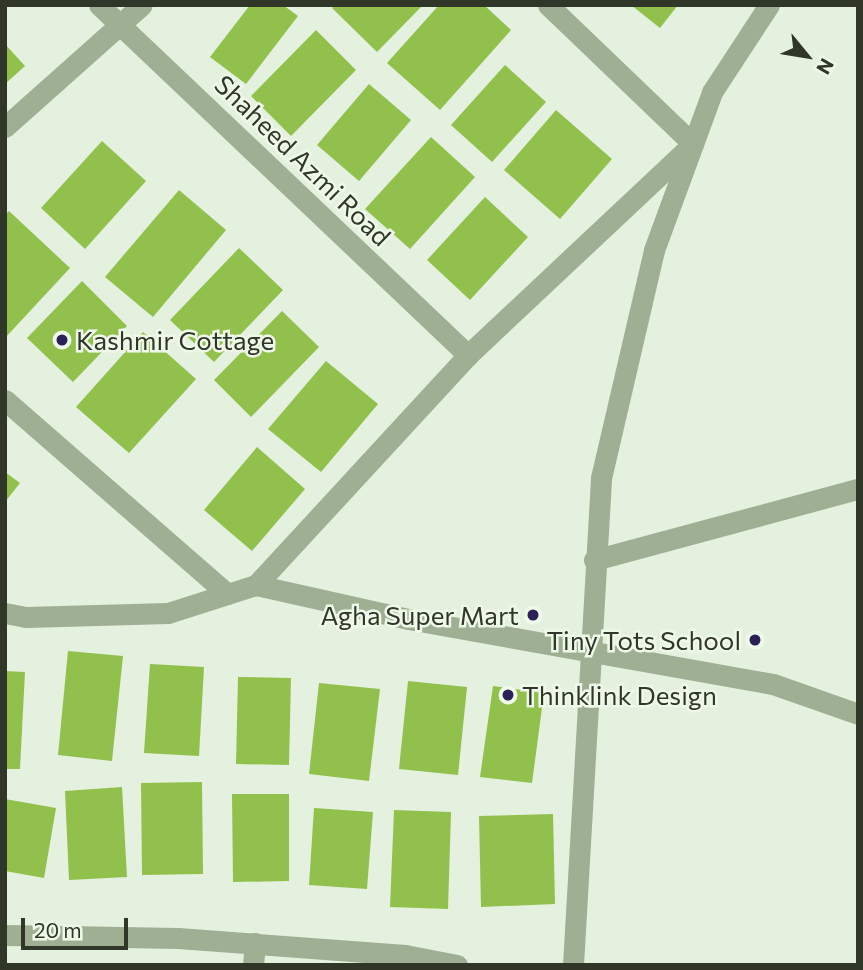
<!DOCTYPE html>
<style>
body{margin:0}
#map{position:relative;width:863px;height:970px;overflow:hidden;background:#e4f1de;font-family:Commissioner,sans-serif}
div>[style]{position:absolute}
.building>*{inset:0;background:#92c04d}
.minor>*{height:21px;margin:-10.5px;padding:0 10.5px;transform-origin:10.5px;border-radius:10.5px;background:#9eaf93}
.dots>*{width:19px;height:19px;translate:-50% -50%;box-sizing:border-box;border:4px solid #eff9ea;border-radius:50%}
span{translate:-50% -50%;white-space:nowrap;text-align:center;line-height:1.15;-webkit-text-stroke:5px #eff9ea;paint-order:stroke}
.street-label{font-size:26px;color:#303729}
.poi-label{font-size:26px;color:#303729}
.left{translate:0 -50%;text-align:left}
.right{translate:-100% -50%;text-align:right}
.frame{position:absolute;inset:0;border:7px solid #303729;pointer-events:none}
.north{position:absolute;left:772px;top:21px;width:70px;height:70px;-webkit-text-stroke:5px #eff9ea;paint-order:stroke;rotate:120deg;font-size:19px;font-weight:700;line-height:28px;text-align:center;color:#303729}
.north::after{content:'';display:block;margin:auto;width:24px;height:32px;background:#303729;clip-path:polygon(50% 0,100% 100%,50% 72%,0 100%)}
.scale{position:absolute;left:21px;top:918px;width:107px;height:32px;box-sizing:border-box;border:4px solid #303729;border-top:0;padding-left:9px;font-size:21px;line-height:24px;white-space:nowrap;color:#303729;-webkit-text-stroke:5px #eff9ea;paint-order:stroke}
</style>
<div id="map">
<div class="building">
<div style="clip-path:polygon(250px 5px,283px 5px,298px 16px,246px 84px,210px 57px)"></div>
<div style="clip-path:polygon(335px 5px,423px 5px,377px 52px,332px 8px)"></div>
<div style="clip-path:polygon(439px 5px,484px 5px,511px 30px,440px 110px,387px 63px)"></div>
<div style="clip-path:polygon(631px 5px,678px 5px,660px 28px)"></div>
<div style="clip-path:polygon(316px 30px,356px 70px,291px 136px,251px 96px)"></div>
<div style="clip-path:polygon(5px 44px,25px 66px,5px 84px)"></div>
<div style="clip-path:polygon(505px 65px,546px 102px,492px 162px,451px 125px)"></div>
<div style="clip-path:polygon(369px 84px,411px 120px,359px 181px,317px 145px)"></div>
<div style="clip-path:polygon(556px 110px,612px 159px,560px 219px,504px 170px)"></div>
<div style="clip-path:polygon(431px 137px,475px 177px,410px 249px,365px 209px)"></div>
<div style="clip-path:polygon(102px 141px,146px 181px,85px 249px,41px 208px)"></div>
<div style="clip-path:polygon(179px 190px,226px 230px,153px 317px,105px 277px)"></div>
<div style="clip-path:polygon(485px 197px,528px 237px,470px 300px,427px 260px)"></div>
<div style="clip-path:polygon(9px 211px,70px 268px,5px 338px,5px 215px)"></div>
<div style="clip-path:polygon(239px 248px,283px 290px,214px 362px,170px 320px)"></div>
<div style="clip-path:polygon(82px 281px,127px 326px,73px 382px,27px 338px)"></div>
<div style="clip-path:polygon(282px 311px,319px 347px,251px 417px,214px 380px)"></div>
<div style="clip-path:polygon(143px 332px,196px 379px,129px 453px,76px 407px)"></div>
<div style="clip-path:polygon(326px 361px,378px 404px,321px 472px,268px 429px)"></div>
<div style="clip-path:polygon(257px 447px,305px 489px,252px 551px,204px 510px)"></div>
<div style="clip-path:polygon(5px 472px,20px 483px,5px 502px)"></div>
<div style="clip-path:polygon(68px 651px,123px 656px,112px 761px,58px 755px)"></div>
<div style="clip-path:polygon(150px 664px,204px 667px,199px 756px,144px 753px)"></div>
<div style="clip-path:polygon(5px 671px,25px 672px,20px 769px,5px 769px)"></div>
<div style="clip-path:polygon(238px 677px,291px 678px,289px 765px,236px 764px)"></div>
<div style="clip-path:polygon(408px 681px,467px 687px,458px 775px,399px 769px)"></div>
<div style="clip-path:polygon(319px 683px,380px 689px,369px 781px,309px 774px)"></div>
<div style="clip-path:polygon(493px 686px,544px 693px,532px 783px,480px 777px)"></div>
<div style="clip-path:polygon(202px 782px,203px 874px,142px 875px,141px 783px)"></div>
<div style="clip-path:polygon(122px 787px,127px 877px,69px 880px,65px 791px)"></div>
<div style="clip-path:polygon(232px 794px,289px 794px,289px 881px,233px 882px)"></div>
<div style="clip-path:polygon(5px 799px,56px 808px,44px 878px,5px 871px)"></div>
<div style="clip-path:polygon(314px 808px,373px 812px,367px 889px,309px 885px)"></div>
<div style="clip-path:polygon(394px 810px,451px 812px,448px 909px,390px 907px)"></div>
<div style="clip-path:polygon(553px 814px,555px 904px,481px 907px,479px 816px)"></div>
</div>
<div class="minor">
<div style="left:99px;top:5px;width:509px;rotate:43.49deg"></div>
<div style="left:5px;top:127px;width:183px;rotate:-41.7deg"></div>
<div style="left:5px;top:400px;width:295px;rotate:41.1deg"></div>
<div style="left:594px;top:560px;width:273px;rotate:-15.1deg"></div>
<div style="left:256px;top:585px;width:156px;rotate:12.6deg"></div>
<div style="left:408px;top:619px;width:371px;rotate:10.1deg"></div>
<div style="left:773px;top:684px;width:90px;rotate:19.4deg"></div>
<div style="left:5px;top:613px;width:21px;rotate:11deg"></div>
<div style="left:26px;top:617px;width:142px;rotate:-1.6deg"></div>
<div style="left:168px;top:613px;width:92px;rotate:-17.7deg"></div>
<div style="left:256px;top:585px;width:313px;rotate:-47.3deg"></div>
<div style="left:468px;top:355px;width:308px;rotate:-43.2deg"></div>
<div style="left:693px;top:144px;width:201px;rotate:-136.2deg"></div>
<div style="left:5px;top:935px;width:173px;rotate:1deg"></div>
<div style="left:178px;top:938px;width:228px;rotate:4.3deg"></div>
<div style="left:405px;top:955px;width:53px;rotate:10.9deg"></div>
<div style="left:253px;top:965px;width:22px;rotate:-85deg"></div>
<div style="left:573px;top:965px;width:488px;rotate:-86.7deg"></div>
<div style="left:601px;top:478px;width:234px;rotate:-76.9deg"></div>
<div style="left:654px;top:250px;width:168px;rotate:-69.8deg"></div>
<div style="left:712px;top:92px;width:104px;rotate:-56.8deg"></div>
</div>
<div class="dots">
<div style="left:62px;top:340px;background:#2c2156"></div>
<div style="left:533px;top:615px;background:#2c2156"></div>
<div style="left:755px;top:640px;background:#2c2156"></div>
<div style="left:508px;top:695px;background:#2c2156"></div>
</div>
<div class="street-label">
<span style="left:303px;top:160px;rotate:44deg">Shaheed Azmi Road</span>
</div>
<div class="poi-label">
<span class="left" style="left:76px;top:340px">Kashmir Cottage</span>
<span class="right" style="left:519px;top:615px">Agha Super Mart</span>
<span class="right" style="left:741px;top:640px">Tiny Tots School</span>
<span class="left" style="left:522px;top:695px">Thinklink Design</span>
</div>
<div class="frame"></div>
<div class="north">N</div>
<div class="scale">20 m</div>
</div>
